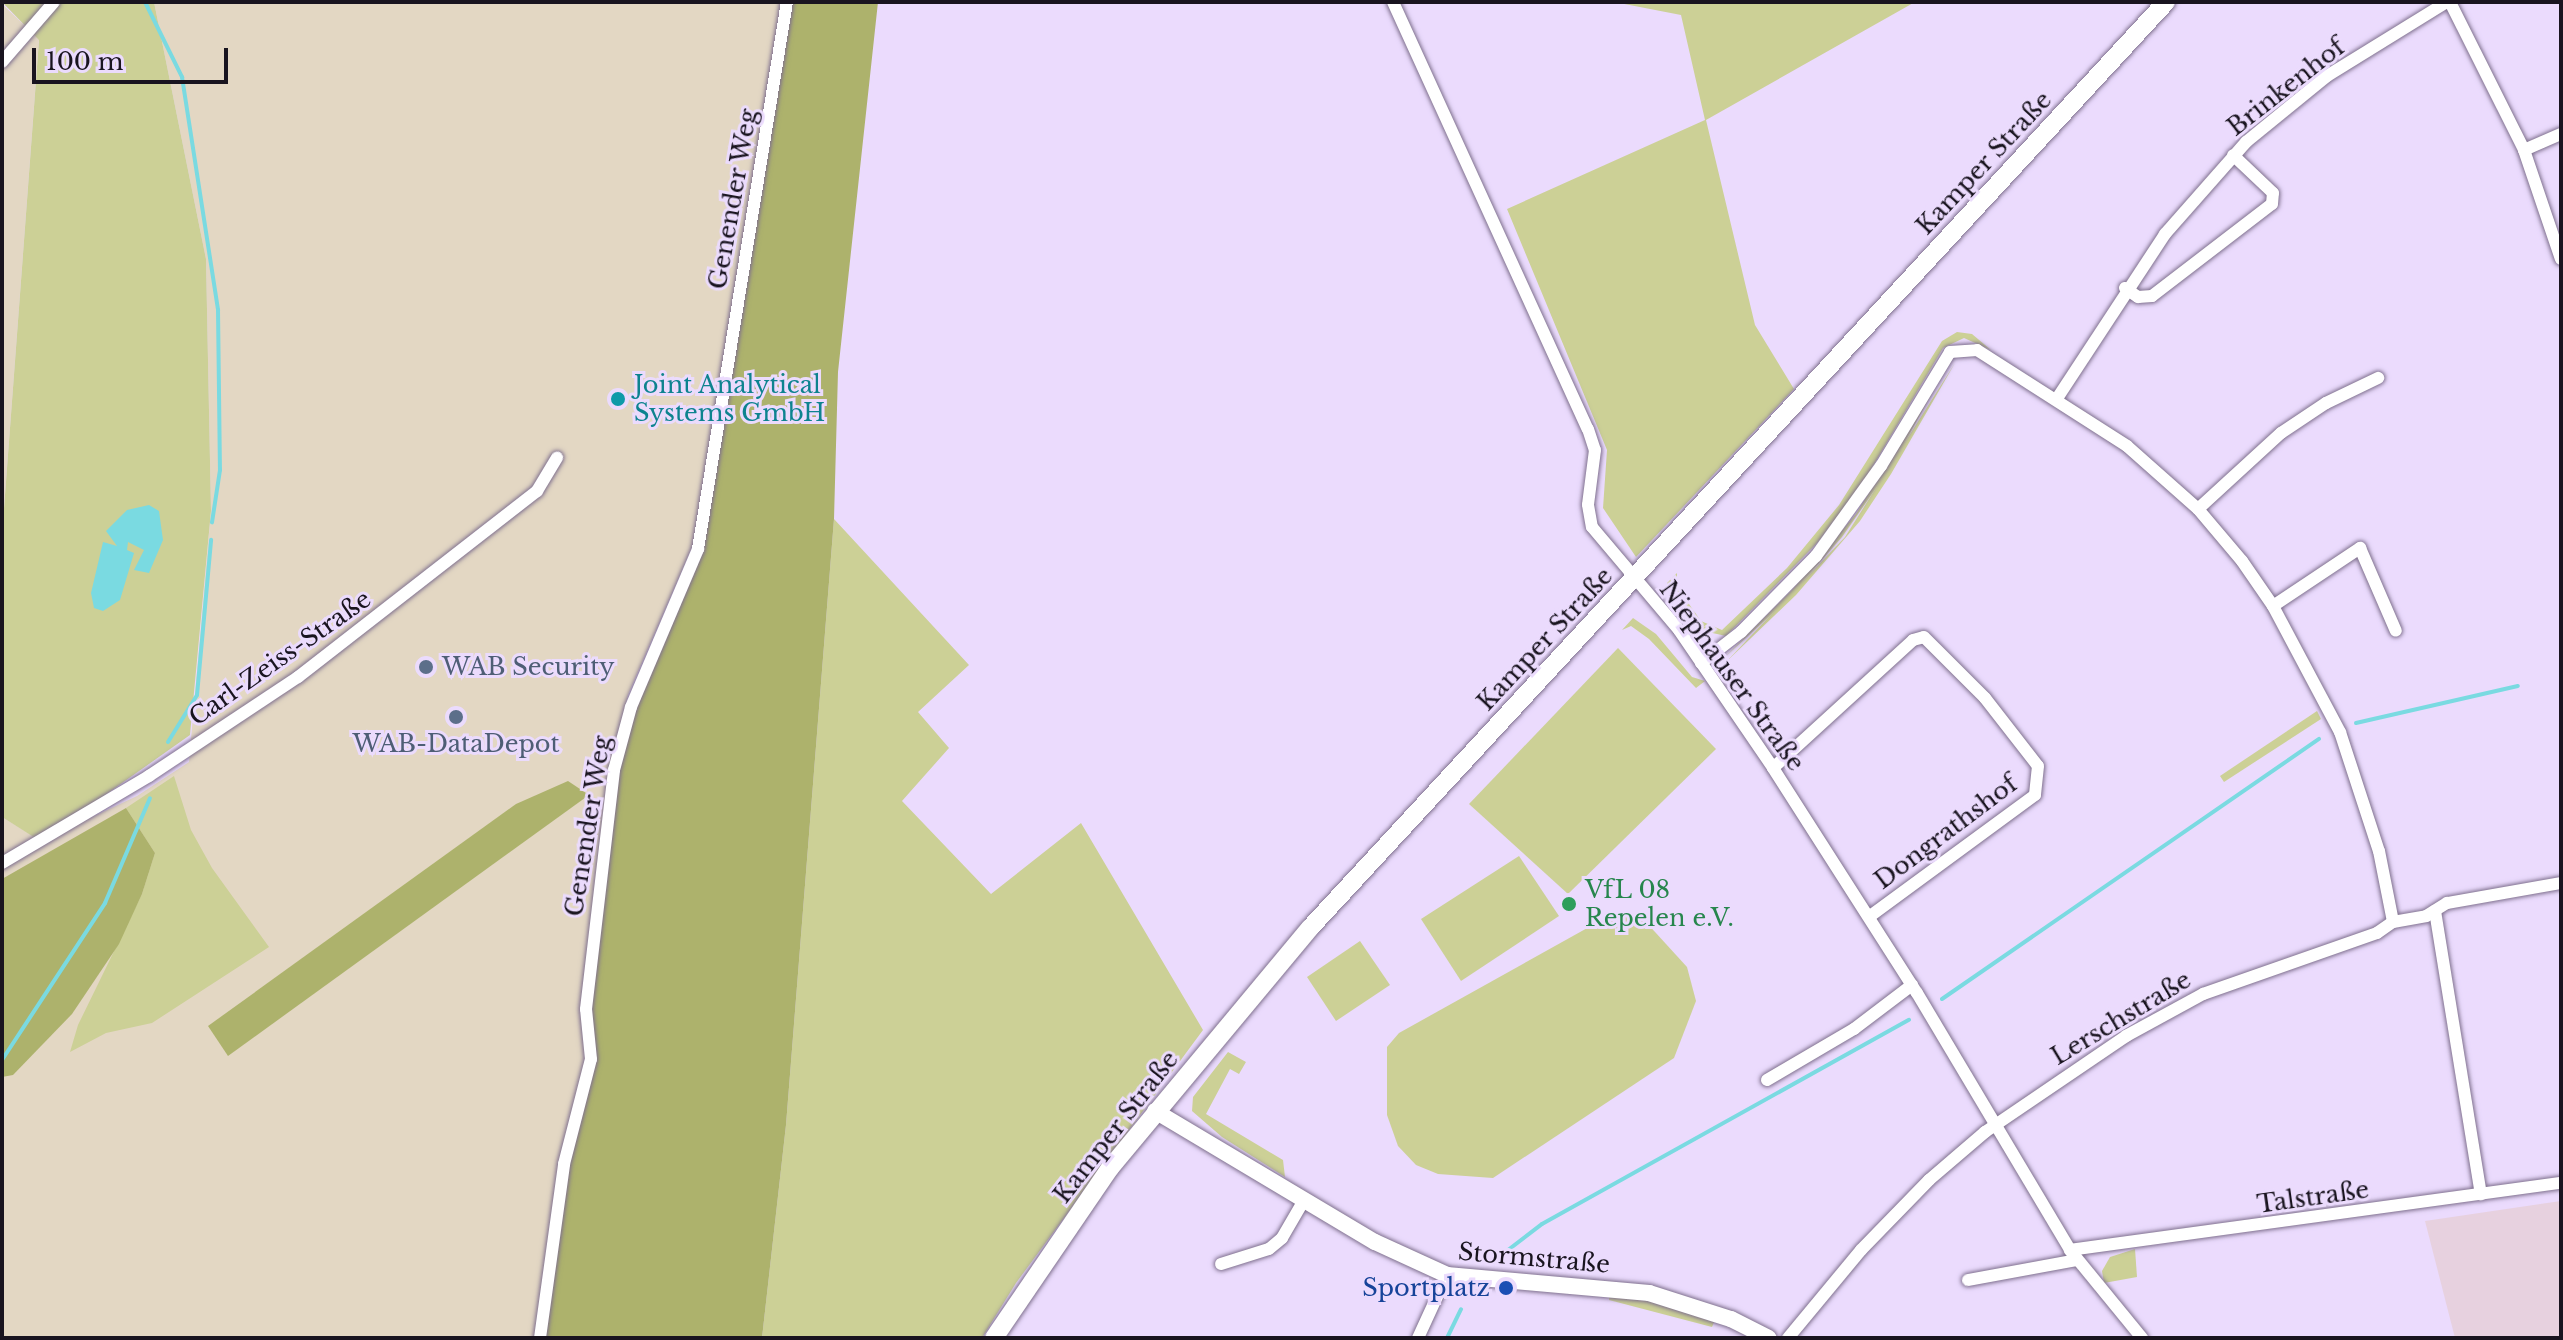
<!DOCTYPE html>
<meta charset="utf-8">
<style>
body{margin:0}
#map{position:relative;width:2563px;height:1340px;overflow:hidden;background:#ebdbfd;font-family:"Libre Baskerville",serif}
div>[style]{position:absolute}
.commercial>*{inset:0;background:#e3d7c3}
.education>*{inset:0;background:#e7d1df}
.green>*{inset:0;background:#ccd096}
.forest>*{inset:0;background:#adb26c}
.water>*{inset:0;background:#7adae1}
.stream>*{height:4px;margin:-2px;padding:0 2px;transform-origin:2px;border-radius:2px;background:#7adae1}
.roads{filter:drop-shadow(0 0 2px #7f708e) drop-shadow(0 0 2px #7f708e)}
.minor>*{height:12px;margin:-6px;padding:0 6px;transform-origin:6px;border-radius:6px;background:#fff}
.tertiary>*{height:16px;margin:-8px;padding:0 8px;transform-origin:8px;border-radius:8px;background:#fff}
.secondary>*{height:18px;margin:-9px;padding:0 9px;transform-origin:9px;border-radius:9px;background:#fff}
.dots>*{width:22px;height:22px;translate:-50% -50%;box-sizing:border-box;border:4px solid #ebdbfd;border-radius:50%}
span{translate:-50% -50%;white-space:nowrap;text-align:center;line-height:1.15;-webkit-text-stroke:6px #ebdbfd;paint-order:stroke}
.street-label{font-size:24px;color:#19141f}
.culture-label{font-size:24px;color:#0d838f}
.left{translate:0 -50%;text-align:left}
.service-label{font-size:24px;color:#4e5e75}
.leisure-label{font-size:24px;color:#27864d}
.transit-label{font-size:24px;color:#164399}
.right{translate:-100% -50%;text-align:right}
.frame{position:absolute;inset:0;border:4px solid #19141f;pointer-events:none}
.scale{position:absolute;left:32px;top:48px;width:196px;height:36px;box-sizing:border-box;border:4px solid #19141f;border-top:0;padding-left:10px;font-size:24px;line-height:28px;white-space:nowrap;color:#19141f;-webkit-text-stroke:6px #ebdbfd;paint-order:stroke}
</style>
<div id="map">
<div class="commercial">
<div style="clip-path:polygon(154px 2px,787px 2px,695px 540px,628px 695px,611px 771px,591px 1059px,539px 1338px,2px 1338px,2px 817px,41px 841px,137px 796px,189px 762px,211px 511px,206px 259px)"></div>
<div style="clip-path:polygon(2px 4px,39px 39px,2px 535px)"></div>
</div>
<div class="education">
<div style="clip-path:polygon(2561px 1201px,2561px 1338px,2455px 1338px,2425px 1221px)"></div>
</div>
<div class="green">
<div style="clip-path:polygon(2px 2px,154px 2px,206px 259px,211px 511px,190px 735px,40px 841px,2px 817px,2px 535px,39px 40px)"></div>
<div style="clip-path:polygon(1614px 2px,1915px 2px,1706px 120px,1755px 325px,1794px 389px,1636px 557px,1603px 508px,1607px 450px,1507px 209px,1705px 120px,1681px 15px)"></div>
<div style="clip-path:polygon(1957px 332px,1972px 334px,1991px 350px,1964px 338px,1943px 348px,1864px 481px,1818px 542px,1726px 636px,1699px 630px,1667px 583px,1677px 573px,1677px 587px,1701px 621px,1722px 630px,1787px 568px,1839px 505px,1942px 341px)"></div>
<div style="clip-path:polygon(1955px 363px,1891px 474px,1860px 521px,1796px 595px,1726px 662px,1845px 537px)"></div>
<div style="clip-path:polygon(1945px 369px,1895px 461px,1842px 537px,1785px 602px,1724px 658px,1792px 590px,1856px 514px)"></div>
<div style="clip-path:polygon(834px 519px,969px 665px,918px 712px,949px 748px,902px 801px,991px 894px,1081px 823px,1203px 1030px,1016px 1283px,982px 1338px,762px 1338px,786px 1125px)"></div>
<div style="clip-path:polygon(1633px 618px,1656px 634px,1692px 677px,1705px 681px,1696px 688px,1649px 639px,1631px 626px,1622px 630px)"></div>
<div style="clip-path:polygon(1618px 648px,1716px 749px,1568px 894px,1469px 804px)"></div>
<div style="clip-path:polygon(2317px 711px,2321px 719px,2224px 782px,2220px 776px)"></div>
<div style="clip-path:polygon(174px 776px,191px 830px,212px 868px,269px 947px,152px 1023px,106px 1033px,70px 1052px,78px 1025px,142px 894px,155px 853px,126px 808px)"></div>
<div style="clip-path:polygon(1519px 856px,1559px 916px,1461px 981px,1421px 919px)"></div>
<div style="clip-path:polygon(1616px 912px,1645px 921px,1687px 967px,1696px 1001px,1674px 1058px,1493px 1178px,1438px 1174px,1416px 1165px,1398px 1146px,1387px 1115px,1387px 1047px,1399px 1033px)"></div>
<div style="clip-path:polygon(1360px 941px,1390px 985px,1336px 1021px,1307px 977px)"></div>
<div style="clip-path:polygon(1228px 1052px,1246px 1062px,1239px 1074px,1230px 1069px,1206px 1114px,1283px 1160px,1285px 1177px,1222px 1137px,1192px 1111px,1193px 1097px)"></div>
<div style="clip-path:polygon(2135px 1249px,2137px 1277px,2104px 1283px,2102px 1271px,2110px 1257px)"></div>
<div style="clip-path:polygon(1609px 1296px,1651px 1300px,1715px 1320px,1712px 1327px,1609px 1300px)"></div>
</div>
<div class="forest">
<div style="clip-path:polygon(787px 2px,878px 2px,838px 372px,834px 519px,786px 1125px,762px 1338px,539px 1338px,564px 1164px,590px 1059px,586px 1009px,597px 896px,631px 707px,698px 549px)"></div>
<div style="clip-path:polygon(568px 781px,589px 795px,228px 1056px,208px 1026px,516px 804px)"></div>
<div style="clip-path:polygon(126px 808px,155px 853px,142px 894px,119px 944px,72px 1014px,13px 1075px,2px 1077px,2px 879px)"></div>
</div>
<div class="water">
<div style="clip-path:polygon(149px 505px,159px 511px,163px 540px,149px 573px,134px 570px,144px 550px,128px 542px,127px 550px,134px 553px,120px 600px,103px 611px,94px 608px,91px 593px,103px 542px,117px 546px,106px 531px,127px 510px)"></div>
</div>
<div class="stream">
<div style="left:145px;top:2px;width:84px;rotate:63.7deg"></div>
<div style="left:182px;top:77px;width:236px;rotate:81.2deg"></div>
<div style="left:218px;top:310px;width:160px;rotate:89.3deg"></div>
<div style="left:220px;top:470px;width:53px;rotate:98.7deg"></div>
<div style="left:1662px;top:2px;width:48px"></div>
<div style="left:2356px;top:723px;width:166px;rotate:-12.9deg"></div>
<div style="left:168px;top:742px;width:55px;rotate:-58.3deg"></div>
<div style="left:197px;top:695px;width:156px;rotate:-84.8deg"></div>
<div style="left:1942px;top:999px;width:458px;rotate:-34.6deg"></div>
<div style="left:2px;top:1060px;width:188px;rotate:-56.7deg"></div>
<div style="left:105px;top:903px;width:114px;rotate:-66.8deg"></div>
<div style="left:1495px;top:1260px;width:59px;rotate:-37.5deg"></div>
<div style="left:1542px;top:1224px;width:420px;rotate:-29.1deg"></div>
<div style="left:1447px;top:1338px;width:32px;rotate:-64deg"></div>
</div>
<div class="roads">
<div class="minor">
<div style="left:1393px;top:2px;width:469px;rotate:65.5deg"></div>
<div style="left:1588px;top:429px;width:22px;rotate:72deg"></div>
<div style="left:1595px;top:450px;width:55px;rotate:97.3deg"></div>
<div style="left:1588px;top:505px;width:22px;rotate:80deg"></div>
<div style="left:1592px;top:527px;width:135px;rotate:49.8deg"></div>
<div style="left:1679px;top:630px;width:167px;rotate:55.7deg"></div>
<div style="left:1773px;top:768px;width:267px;rotate:57.4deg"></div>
<div style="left:1917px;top:993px;width:299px;rotate:59.2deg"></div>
<div style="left:2070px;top:1250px;width:114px;rotate:50.7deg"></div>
<div style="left:2450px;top:2px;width:165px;rotate:63.4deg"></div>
<div style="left:2524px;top:150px;width:115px;rotate:71.3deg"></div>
<div style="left:2px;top:62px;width:79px;rotate:-49.1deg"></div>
<div style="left:2524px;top:150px;width:40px;rotate:-23.4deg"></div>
<div style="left:2125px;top:288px;width:16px;rotate:35deg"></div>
<div style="left:2138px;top:297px;width:14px;rotate:-4deg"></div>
<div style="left:2152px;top:296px;width:151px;rotate:-37.5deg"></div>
<div style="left:2272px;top:204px;width:11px;rotate:-85deg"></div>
<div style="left:2273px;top:193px;width:55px;rotate:-136.5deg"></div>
<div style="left:2058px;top:397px;width:195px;rotate:-56.7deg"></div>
<div style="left:2165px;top:234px;width:123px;rotate:-48.6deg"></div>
<div style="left:2246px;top:142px;width:104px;rotate:-39.2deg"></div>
<div style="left:2327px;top:76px;width:141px;rotate:-31.7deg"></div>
<div style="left:2198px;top:509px;width:113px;rotate:-42.5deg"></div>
<div style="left:2281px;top:433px;width:54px;rotate:-33.7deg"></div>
<div style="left:2326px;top:403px;width:58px;rotate:-25.7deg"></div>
<div style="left:2273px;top:606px;width:105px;rotate:-33.7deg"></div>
<div style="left:2360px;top:548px;width:90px;rotate:66.6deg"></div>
<div style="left:1701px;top:663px;width:51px;rotate:-37.8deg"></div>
<div style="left:1741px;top:632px;width:107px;rotate:-45.4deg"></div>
<div style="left:1816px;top:556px;width:111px;rotate:-54.2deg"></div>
<div style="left:1881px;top:466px;width:133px;rotate:-58.8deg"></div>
<div style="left:1950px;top:352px;width:27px;rotate:-4deg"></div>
<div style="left:1977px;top:350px;width:178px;rotate:32.6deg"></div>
<div style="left:2127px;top:446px;width:95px;rotate:41.6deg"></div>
<div style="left:2198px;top:509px;width:68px;rotate:49.8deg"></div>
<div style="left:2242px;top:561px;width:55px;rotate:55.4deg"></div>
<div style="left:2273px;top:606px;width:143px;rotate:62deg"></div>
<div style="left:2340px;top:732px;width:125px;rotate:71.9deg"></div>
<div style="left:2379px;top:851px;width:72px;rotate:78.8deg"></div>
<div style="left:1773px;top:768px;width:190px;rotate:-42.4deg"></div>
<div style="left:1913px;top:640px;width:11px;rotate:-15deg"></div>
<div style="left:1924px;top:637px;width:86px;rotate:45deg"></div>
<div style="left:1985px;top:698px;width:86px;rotate:52.1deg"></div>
<div style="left:2038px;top:766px;width:29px;rotate:96deg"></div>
<div style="left:2035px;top:795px;width:206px;rotate:143.7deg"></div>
<div style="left:2px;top:863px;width:171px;rotate:-30.6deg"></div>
<div style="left:149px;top:776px;width:179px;rotate:-33.6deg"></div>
<div style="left:298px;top:677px;width:303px;rotate:-37.9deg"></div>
<div style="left:537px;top:491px;width:39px;rotate:-59deg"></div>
<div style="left:2435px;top:911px;width:287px;rotate:80.8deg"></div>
<div style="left:1767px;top:1080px;width:101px;rotate:-30.4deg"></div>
<div style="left:1854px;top:1029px;width:73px;rotate:-37.2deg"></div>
<div style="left:2070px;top:1250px;width:496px;rotate:-7.8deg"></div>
<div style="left:1221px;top:1264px;width:50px;rotate:-17.4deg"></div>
<div style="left:1269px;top:1249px;width:17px;rotate:-40deg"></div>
<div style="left:1282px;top:1238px;width:44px;rotate:-59.9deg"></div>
<div style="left:1968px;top:1280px;width:111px;rotate:-10.4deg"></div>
<div style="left:540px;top:1338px;width:176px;rotate:-82.1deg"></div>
<div style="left:564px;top:1164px;width:108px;rotate:-75.6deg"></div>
<div style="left:591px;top:1059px;width:50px;rotate:-95.7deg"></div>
<div style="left:586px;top:1009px;width:241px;rotate:-83.3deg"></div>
<div style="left:614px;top:770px;width:65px;rotate:-74.9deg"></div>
<div style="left:631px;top:707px;width:172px;rotate:-67deg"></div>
<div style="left:698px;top:549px;width:554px;rotate:-80.76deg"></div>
<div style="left:1418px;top:1338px;width:69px;rotate:-65.3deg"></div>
<div style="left:1788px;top:1338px;width:114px;rotate:-50.3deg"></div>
<div style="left:1861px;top:1250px;width:98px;rotate:-45.8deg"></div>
<div style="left:1929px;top:1180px;width:74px;rotate:-40.6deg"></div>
<div style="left:1985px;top:1132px;width:171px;rotate:-34.2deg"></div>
<div style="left:2126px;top:1036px;width:88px;rotate:-28.6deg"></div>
<div style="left:2203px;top:994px;width:184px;rotate:-19.3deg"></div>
<div style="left:2377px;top:933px;width:19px;rotate:-35deg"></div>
<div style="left:2393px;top:922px;width:34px;rotate:-10deg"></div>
<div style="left:2426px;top:916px;width:25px;rotate:-32deg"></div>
<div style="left:2447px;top:903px;width:116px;rotate:-10deg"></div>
</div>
<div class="tertiary">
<div style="left:1155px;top:1111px;width:256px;rotate:30.8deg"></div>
<div style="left:1375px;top:1242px;width:79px;rotate:24.6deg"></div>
<div style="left:1447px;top:1275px;width:203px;rotate:5.1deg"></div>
<div style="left:1649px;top:1293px;width:86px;rotate:17.6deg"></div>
<div style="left:1731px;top:1319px;width:42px;rotate:26.6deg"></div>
</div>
<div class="secondary">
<div style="left:994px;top:1338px;width:206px;rotate:-55.7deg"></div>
<div style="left:1110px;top:1168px;width:312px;rotate:-50.2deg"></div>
<div style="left:1310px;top:928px;width:1261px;rotate:-47.25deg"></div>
</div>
</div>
<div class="dots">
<div style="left:618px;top:399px;background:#0f9aa8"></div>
<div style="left:426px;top:667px;background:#5c6f8a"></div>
<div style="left:456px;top:717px;background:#5c6f8a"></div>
<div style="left:1569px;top:904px;background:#2e9e5b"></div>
<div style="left:1506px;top:1288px;background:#1a4fb4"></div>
</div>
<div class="street-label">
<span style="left:2286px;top:87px;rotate:-38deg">Brinkenhof</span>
<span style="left:1984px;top:163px;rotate:-47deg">Kamper Straße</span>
<span style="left:733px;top:199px;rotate:-80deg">Genender Weg</span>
<span style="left:1545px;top:639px;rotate:-47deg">Kamper Straße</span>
<span style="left:280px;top:658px;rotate:-35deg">Carl-Zeiss-Straße</span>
<span style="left:1732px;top:676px;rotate:54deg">Niephauser Straße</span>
<span style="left:588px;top:826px;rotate:-81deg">Genender Weg</span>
<span style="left:1946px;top:832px;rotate:-37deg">Dongrathshof</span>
<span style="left:2121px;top:1018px;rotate:-31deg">Lerschstraße</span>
<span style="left:1116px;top:1127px;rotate:-52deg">Kamper Straße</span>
<span style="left:2313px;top:1197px;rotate:-8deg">Talstraße</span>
<span style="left:1534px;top:1258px;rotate:5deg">Stormstraße</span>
</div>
<div class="culture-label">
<span class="left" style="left:634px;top:399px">Joint Analytical<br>Systems GmbH</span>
</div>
<div class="service-label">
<span class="left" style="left:442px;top:667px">WAB Security</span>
<span style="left:456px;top:744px">WAB-DataDepot</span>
</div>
<div class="leisure-label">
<span class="left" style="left:1585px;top:904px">VfL 08<br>Repelen e.V.</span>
</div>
<div class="transit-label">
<span class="right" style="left:1490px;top:1288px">Sportplatz</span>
</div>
<div class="frame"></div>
<div class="scale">100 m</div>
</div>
